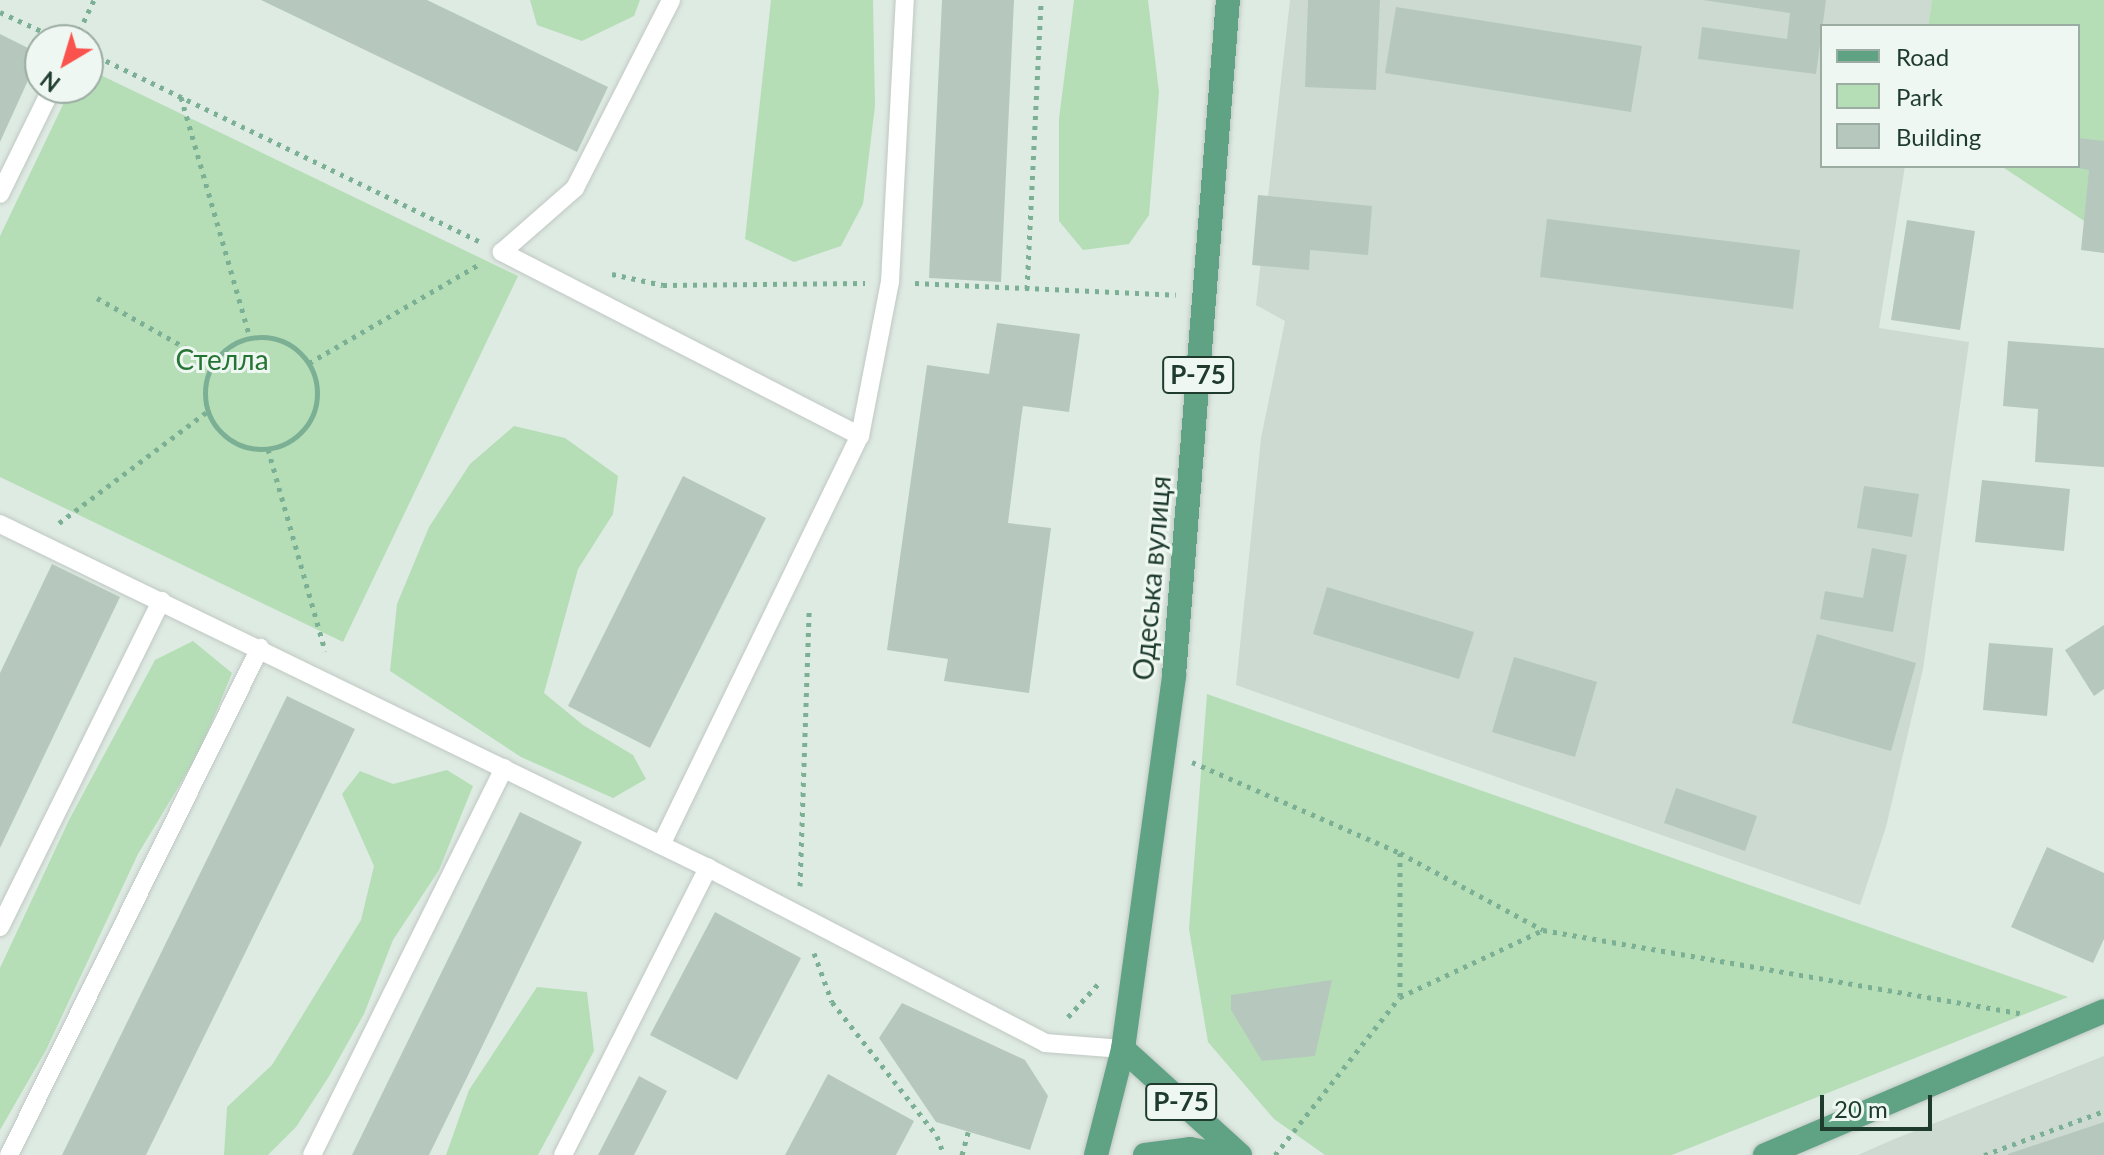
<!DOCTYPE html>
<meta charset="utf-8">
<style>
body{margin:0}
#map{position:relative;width:2104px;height:1155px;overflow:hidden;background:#deebe2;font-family:Lato,sans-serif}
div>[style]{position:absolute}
.built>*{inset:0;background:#ccdad1}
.green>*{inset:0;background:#b5deb7}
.building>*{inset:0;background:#b6c8bd}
.path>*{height:5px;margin-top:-2.5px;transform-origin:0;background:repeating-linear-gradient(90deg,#7cb095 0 4px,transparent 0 10px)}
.path>.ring{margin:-2.5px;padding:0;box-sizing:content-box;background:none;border:5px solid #7cb095;border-radius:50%}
.roads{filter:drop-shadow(0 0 2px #c0c8c4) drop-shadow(0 0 2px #c0c8c4)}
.service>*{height:18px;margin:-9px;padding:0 9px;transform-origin:9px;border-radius:9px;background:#fff}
.primary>*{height:24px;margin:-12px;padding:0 12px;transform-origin:12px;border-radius:12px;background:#5fa384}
span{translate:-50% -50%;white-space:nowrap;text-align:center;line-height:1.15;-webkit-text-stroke:6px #eef7f1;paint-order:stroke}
.shield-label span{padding:2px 6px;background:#eef7f1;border:2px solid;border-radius:6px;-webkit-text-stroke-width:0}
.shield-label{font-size:26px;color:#1e3b2d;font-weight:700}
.park-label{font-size:28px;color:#267434}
.street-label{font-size:28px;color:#1e3b2d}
.legend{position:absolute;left:1820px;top:24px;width:260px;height:144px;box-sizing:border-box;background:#eef7f1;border:2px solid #9baca3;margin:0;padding:10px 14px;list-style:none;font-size:24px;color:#1e3b2d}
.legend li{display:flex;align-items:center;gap:16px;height:40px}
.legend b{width:40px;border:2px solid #9baca3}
.north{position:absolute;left:24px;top:24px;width:80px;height:80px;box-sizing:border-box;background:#eef7f1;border:2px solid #9baca3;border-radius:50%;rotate:218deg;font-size:22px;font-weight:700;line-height:32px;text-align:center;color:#1e3b2d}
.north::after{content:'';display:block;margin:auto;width:28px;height:36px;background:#fa524c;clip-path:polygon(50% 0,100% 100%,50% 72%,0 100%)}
.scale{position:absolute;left:1820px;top:1095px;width:112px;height:36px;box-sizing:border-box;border:4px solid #1e3b2d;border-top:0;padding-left:10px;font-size:24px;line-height:28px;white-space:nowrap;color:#1e3b2d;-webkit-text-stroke:6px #eef7f1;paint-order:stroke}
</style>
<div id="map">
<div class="built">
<div style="clip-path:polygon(1290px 0,1932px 0,1928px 26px,1822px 26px,1822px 166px,1905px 166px,1879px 328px,1969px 342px,1923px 669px,1886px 827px,1860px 905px,1236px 685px,1261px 438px,1285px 321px,1256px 305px)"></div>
<div style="clip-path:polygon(2104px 1056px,2104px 1155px,1858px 1155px,1892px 1140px)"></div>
</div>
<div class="green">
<div style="clip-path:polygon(530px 0,640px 0,634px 16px,582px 41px,537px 25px)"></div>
<div style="clip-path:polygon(771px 0,873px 0,875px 106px,863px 204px,841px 246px,794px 262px,745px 239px)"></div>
<div style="clip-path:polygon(1074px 0,1148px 0,1159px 92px,1149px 215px,1129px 244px,1083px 250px,1059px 221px,1059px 119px)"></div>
<div style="clip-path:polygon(1932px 0,2104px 0,2104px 234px,2001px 166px,2078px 166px,2078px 26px,1928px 26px)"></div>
<div style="clip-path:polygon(88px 69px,518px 276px,343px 642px,0 477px,0 236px,71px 88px,88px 88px)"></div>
<div style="clip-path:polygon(514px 426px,565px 438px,618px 476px,613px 514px,578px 569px,544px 693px,583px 725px,633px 755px,646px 779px,613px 798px,521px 757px,390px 671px,397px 604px,429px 527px,470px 464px)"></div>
<div style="clip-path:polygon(193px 641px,232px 673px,200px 751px,138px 854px,46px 1050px,0 1130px,0 968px,69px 820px,155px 660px)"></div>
<div style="clip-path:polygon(1207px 694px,2068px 997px,1672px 1155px,1325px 1155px,1274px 1119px,1208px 1042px,1189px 929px)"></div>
<div style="clip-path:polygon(447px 770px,473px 786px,439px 870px,393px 940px,364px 1014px,328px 1078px,296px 1127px,268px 1155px,224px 1155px,227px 1107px,272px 1065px,361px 920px,374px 866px,342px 794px,360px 771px,393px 784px)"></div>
<div style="clip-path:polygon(537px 987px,587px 992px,594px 1051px,538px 1155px,446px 1155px,469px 1090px)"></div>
</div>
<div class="building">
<div style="clip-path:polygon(261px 0,427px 0,608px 87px,577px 152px)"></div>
<div style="clip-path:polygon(942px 0,1014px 0,1001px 282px,929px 278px)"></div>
<div style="clip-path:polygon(1308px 0,1380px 0,1376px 90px,1305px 87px)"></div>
<div style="clip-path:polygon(1703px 0,1826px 0,1816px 74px,1698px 59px,1702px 27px,1787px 39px,1790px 13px)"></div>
<div style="clip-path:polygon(1396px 7px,1642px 46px,1631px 112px,1385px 73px)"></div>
<div style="clip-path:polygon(0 34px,40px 54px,0 142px)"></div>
<div style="clip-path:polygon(2078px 138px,2104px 141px,2104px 253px,2081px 250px,2089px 170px,2078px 168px)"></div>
<div style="clip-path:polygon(1258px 195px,1372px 206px,1368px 255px,1310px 250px,1309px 270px,1252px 265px)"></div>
<div style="clip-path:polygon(1547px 219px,1800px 250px,1793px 309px,1540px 277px)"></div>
<div style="clip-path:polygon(1907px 220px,1975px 231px,1960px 330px,1891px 320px)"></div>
<div style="clip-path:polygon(997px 323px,1080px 334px,1069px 412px,1023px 406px,1021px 419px,1008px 523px,1051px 528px,1029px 693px,944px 681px,948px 659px,887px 650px,927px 365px,989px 374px)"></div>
<div style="clip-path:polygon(2008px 341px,2104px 348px,2104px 467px,2035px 462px,2038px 409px,2003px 406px)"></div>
<div style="clip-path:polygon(683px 476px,766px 518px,650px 748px,568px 706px)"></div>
<div style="clip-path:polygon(1982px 480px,2070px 489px,2064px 551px,1975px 542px)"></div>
<div style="clip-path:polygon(1864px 486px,1919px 494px,1912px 537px,1857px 528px)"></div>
<div style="clip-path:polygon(1872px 548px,1907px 555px,1893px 632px,1820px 619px,1825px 591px,1863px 598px)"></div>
<div style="clip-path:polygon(52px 564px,120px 597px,0 848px,0 673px)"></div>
<div style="clip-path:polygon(1327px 587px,1474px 632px,1459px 679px,1313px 634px)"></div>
<div style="clip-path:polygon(2104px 625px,2104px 689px,2094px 696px,2065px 650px)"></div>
<div style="clip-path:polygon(1817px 634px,1916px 663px,1891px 751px,1792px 723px)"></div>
<div style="clip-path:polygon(1989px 643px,2053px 648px,2047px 716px,1983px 710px)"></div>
<div style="clip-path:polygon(1514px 657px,1597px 682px,1575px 757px,1492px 732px)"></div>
<div style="clip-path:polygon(287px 696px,355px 729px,146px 1155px,62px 1155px)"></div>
<div style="clip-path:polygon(1676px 788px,1757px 816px,1745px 851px,1664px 823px)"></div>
<div style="clip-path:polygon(520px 812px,582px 842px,429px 1155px,352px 1155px)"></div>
<div style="clip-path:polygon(2047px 847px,2104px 873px,2104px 939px,2093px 963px,2011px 927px)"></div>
<div style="clip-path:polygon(715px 912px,801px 958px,737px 1080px,650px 1035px)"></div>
<div style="clip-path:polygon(1332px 980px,1315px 1056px,1262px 1061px,1231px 1010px,1231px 995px)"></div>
<div style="clip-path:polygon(902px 1003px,1025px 1060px,1048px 1096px,1030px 1150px,936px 1122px,879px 1038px)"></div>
<div style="clip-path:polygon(828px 1074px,914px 1121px,896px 1155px,785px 1155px)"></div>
<div style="clip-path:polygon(639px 1076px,667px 1091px,634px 1155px,598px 1155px)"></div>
<div style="clip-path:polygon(2104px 1122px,2104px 1155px,2008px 1155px,2008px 1154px)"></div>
</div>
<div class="path">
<div style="left:0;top:12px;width:67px;rotate:24.7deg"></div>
<div style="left:75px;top:40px;width:44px;rotate:-64.6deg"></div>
<div style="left:88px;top:52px;width:434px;rotate:25.8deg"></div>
<div style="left:181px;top:97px;width:250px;rotate:74deg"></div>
<div style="left:612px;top:274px;width:52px;rotate:12.2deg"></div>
<div style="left:663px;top:285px;width:202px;rotate:-0.6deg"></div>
<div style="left:915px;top:283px;width:261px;rotate:2.6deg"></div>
<div style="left:1027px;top:289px;width:289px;rotate:-87.2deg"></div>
<div style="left:97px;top:298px;width:133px;rotate:29.3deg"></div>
<div class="ring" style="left:205px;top:337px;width:107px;height:107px"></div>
<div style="left:309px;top:363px;width:198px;rotate:-30.1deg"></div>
<div style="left:268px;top:449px;width:210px;rotate:74.2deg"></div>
<div style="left:59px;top:523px;width:186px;rotate:-36.9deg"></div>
<div style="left:1192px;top:762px;width:227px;rotate:23.6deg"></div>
<div style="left:1400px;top:853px;width:162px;rotate:28.3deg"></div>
<div style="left:800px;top:886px;width:278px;rotate:-88.1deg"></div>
<div style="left:814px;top:953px;width:52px;rotate:69.8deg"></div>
<div style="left:832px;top:1002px;width:170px;rotate:51.9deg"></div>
<div style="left:937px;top:1136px;width:20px;rotate:70deg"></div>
<div style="left:1400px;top:996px;width:143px;rotate:-90deg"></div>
<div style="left:1068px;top:1017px;width:46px;rotate:-47.6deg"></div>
<div style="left:962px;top:1155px;width:24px;rotate:-75deg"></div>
<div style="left:1275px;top:1155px;width:201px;rotate:-51.7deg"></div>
<div style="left:1400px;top:997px;width:158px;rotate:-25.1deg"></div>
<div style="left:1543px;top:930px;width:484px;rotate:9.9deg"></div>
<div style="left:1984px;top:1155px;width:128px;rotate:-20.1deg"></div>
</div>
<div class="roads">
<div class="service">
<div style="left:0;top:194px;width:118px;rotate:-63.9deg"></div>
<div style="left:860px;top:436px;width:157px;rotate:-79deg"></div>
<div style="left:890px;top:282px;width:282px;rotate:-87deg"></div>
<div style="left:0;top:524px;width:787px;rotate:25.91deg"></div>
<div style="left:708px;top:868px;width:380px;rotate:27.4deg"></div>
<div style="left:1045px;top:1043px;width:78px;rotate:4.4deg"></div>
<div style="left:661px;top:845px;width:455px;rotate:-64.1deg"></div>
<div style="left:860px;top:436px;width:403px;rotate:-152.8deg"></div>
<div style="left:502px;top:252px;width:97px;rotate:-41.2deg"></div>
<div style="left:575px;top:188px;width:211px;rotate:-62.9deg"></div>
<div style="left:0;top:927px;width:364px;rotate:-63.7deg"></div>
<div style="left:9px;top:1155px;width:566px;rotate:-63.66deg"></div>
<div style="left:312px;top:1155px;width:432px;rotate:-63.6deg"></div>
<div style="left:563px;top:1155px;width:322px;rotate:-63.2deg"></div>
</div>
<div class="primary">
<div style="left:1123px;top:1049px;width:158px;rotate:42.2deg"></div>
<div style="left:1096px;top:1155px;width:109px;rotate:-75.7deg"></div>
<div style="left:1123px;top:1049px;width:377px;rotate:-82.2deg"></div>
<div style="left:1174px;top:675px;width:677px;rotate:-85.43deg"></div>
<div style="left:1145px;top:1155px;width:45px;rotate:-7.6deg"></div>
<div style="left:1190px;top:1149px;width:32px;rotate:11deg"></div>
<div style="left:1765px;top:1155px;width:368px;rotate:-23deg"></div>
</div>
</div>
<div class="shield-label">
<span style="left:1198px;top:375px">Р-75</span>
<span style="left:1181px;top:1102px">Р-75</span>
</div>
<div class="park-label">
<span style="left:222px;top:359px">Стелла</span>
</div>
<div class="street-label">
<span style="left:1151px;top:578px;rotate:-85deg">Одеська вулиця</span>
</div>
<ul class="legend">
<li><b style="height:10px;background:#5fa384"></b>Road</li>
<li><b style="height:22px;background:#b5deb7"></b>Park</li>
<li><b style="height:22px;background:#b6c8bd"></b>Building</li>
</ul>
<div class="north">N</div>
<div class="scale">20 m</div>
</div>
